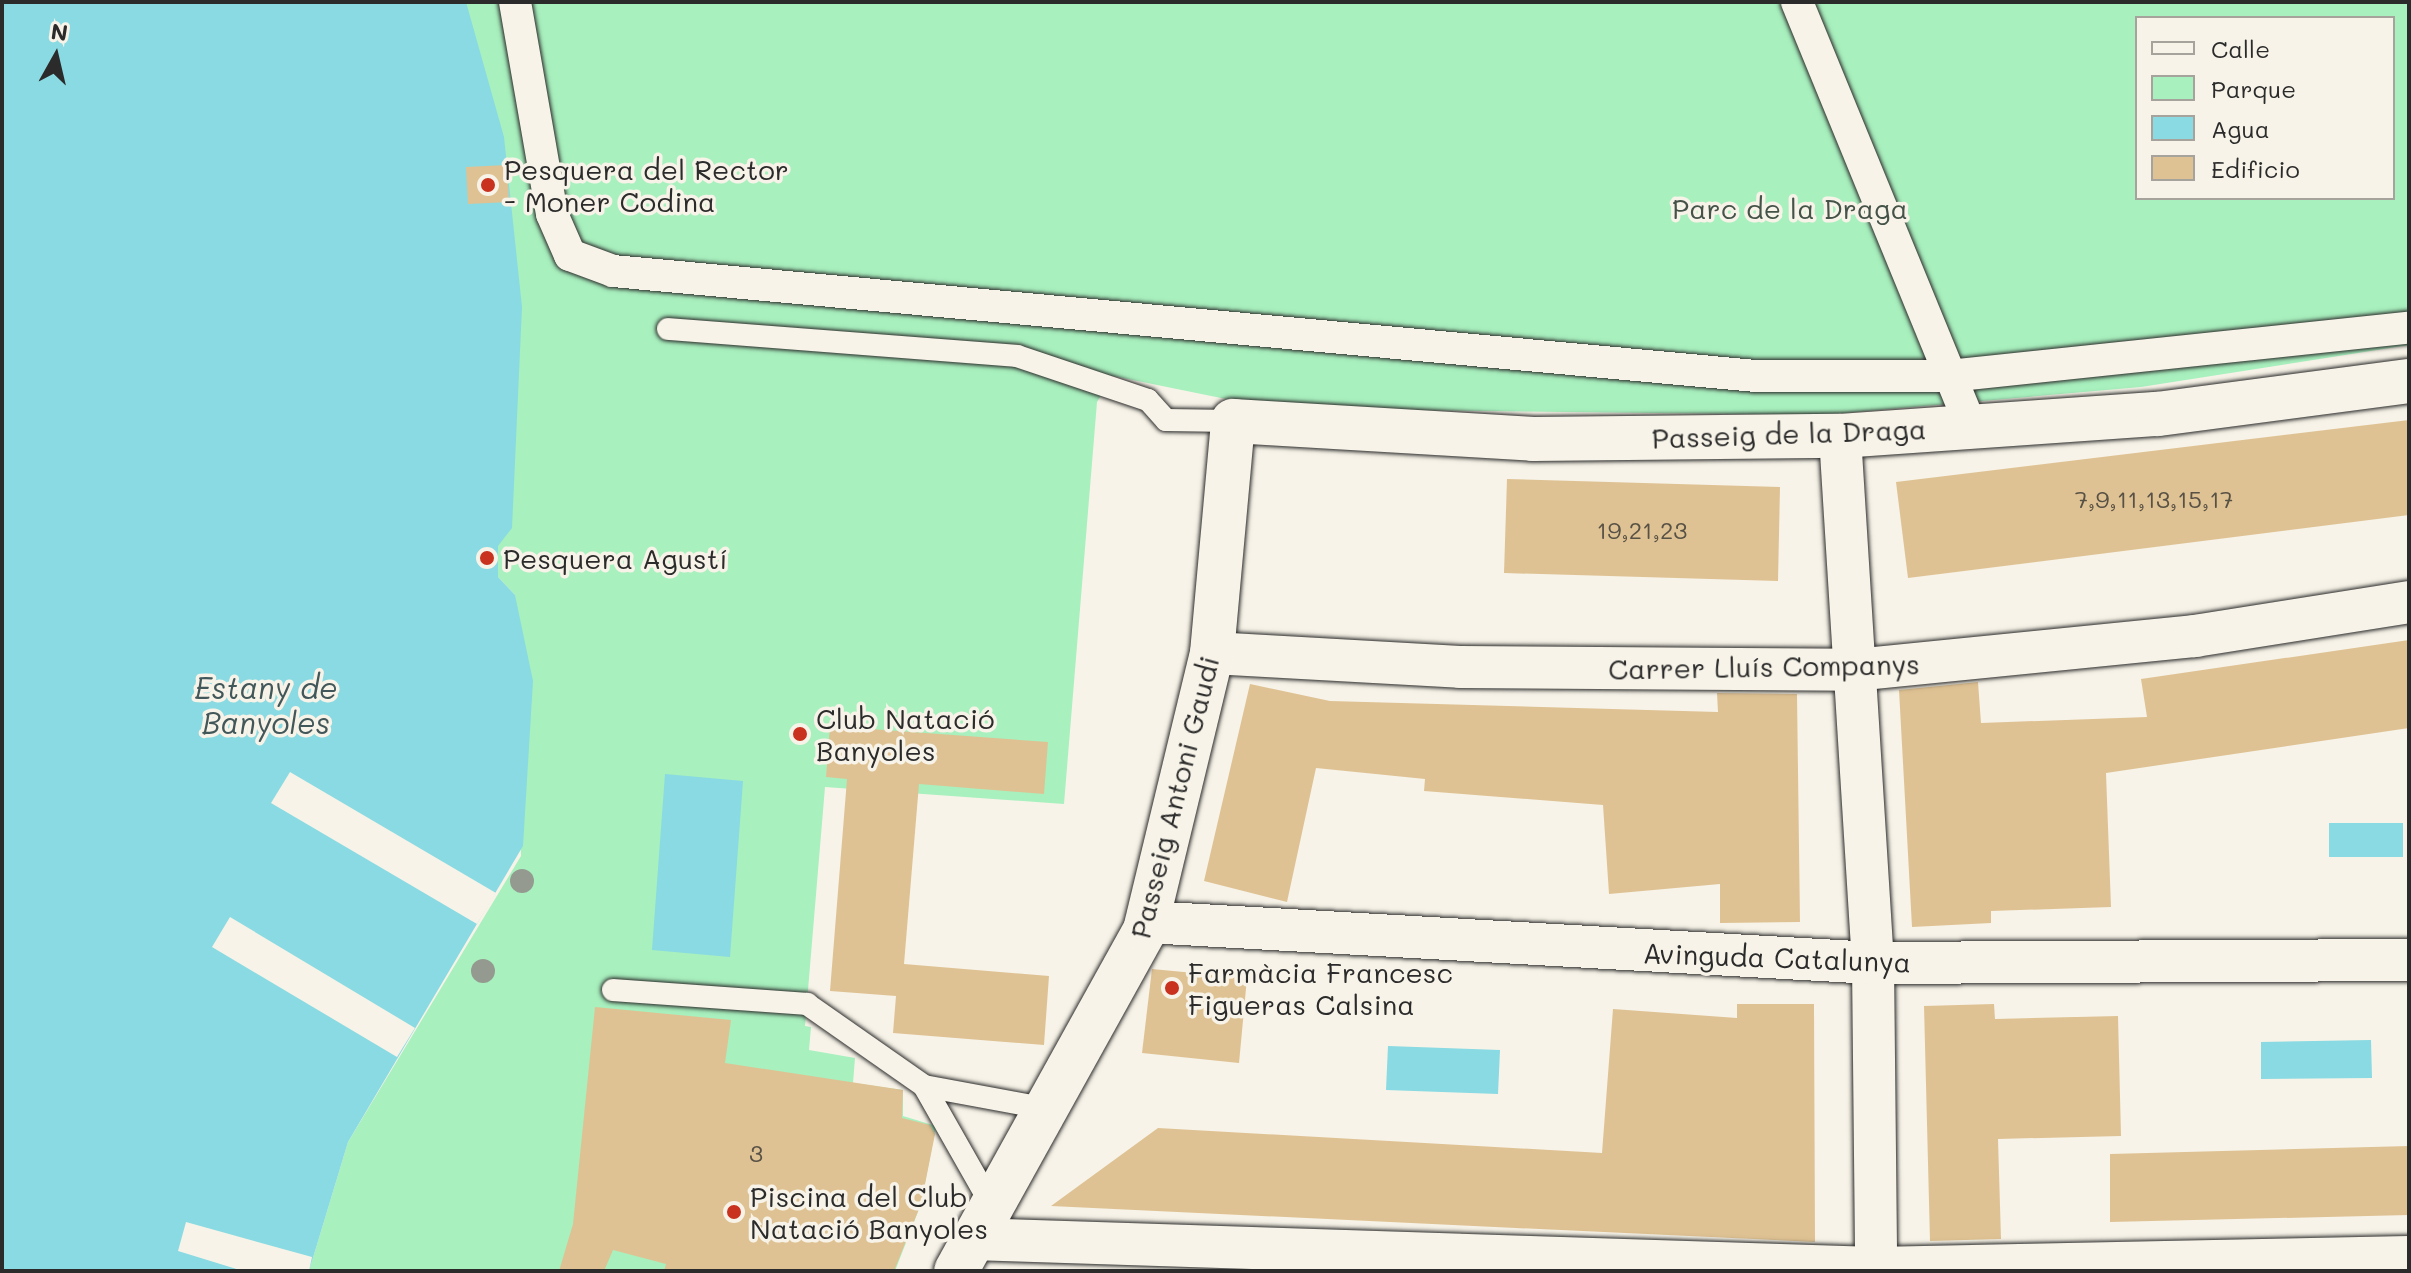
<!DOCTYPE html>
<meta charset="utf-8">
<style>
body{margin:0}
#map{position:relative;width:2411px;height:1273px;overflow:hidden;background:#f7f3e8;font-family:Mali,sans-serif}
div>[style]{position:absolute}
.green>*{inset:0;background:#a8f0be}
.water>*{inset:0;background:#89dae2}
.pier>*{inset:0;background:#f7f3e8}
.building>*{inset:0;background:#dfc293}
.roads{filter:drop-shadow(0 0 2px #2b2b2b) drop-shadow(0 0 2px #2b2b2b)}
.service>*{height:22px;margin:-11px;padding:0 11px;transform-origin:11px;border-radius:11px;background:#f7f3e8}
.pedestrian>*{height:32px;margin:-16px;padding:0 16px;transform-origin:16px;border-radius:16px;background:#f7f3e8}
.minor>*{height:42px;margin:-21px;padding:0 21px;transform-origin:21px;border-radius:21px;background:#f7f3e8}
.tertiary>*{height:44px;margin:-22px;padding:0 22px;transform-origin:22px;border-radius:22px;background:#f7f3e8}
.trees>*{width:24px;height:24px;margin:-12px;border-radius:50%;background:#959a90}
.dots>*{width:22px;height:22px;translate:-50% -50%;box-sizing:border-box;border:4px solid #f7f3e8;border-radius:50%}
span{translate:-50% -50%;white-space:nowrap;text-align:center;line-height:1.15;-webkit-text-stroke:7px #f7f3e8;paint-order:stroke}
.number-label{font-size:24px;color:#585145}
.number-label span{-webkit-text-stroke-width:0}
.poi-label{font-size:28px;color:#2b2b2b}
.left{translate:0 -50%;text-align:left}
.park-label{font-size:28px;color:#445248}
.street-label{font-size:28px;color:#2b2b2b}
.water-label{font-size:30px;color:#425759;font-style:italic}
.frame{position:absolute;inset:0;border:4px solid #2b2b2b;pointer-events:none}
.legend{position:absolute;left:2135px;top:16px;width:260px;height:184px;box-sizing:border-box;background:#f7f3e8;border:2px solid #a5a39c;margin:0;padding:10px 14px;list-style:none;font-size:24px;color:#2b2b2b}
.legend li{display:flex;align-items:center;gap:16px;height:40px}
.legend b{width:40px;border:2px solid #a5a39c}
.north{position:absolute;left:16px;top:16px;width:80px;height:80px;-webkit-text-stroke:6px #f7f3e8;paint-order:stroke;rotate:8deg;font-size:22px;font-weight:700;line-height:32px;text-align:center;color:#2b2b2b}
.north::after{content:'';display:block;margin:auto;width:28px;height:36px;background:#2b2b2b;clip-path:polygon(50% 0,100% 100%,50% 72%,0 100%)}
</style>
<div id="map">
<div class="green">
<div style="clip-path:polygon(evenodd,452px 2px,2409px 2px,2409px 345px,2141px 387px,1822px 415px,1392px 410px,1226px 399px,1113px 376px,1097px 402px,1064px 804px,825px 787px,805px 1026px,811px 1027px,809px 1050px,855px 1058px,853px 1083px,903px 1090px,903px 1116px,936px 1126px,921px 1204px,895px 1271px,309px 1271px,348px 1142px,521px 856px,515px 595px,498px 577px,452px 2px,2137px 18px,2393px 18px,2393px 198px,2137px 198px,2137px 18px)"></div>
</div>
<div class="water">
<div style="clip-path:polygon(2px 2px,466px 2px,504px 137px,522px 307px,512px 528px,498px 546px,498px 577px,515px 595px,533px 681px,523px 846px,348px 1142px,309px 1271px,2px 1271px)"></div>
<div style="clip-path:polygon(665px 774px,743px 781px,730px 957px,652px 950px)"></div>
<div style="clip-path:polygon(2329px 823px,2403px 823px,2403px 857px,2329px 857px)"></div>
<div style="clip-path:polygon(2371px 1040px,2372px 1078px,2261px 1079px,2261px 1042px)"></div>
<div style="clip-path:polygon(1388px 1046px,1500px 1050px,1498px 1094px,1386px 1090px)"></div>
</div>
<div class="pier">
<div style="clip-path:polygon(290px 772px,496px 893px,477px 924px,271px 803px)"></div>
<div style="clip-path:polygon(230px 917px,415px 1028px,397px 1057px,212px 947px)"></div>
<div style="clip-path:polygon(186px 1222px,312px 1257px,309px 1271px,243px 1271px,178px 1251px)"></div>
</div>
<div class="building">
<div style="clip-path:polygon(507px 165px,509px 202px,468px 204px,466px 167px)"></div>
<div style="clip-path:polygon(2409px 420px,2409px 515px,1908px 578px,1896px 482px)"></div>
<div style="clip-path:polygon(1507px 479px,1780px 487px,1778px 581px,1504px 573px)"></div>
<div style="clip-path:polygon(2409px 640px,2409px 728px,2106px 773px,2111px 907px,1991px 911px,1991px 923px,1912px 927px,1899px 690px,1978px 682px,1981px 723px,2147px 717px,2141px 679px)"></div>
<div style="clip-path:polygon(1250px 684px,1330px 701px,1718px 712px,1717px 693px,1797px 694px,1800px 922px,1720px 923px,1720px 884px,1609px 894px,1603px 805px,1424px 791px,1425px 779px,1316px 768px,1287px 902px,1204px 881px)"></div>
<div style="clip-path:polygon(830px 726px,1048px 742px,1044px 794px,919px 784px,904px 964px,1049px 976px,1044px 1045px,893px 1033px,896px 996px,830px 991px,847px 779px,826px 777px)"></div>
<div style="clip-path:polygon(1152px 969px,1247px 978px,1239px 1063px,1142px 1053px)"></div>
<div style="clip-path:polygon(1737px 1004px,1814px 1004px,1815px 1242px,1051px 1206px,1158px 1128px,1602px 1153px,1613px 1009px,1737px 1018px)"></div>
<div style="clip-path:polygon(1994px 1004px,1995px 1019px,2118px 1016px,2121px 1136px,1998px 1139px,2001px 1239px,1930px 1241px,1924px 1006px)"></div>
<div style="clip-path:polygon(595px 1007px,731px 1020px,725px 1063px,903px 1090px,902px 1118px,930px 1125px,935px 1134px,921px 1204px,894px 1271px,664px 1271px,666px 1264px,613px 1250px,604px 1271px,559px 1271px,573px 1224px)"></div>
<div style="clip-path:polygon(2409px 1146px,2409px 1215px,2110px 1222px,2110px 1154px)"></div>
</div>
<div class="roads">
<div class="service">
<div style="left:668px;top:329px;width:350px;rotate:4.4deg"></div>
<div style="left:1017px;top:356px;width:138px;rotate:18.6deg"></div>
<div style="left:1148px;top:400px;width:27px;rotate:48deg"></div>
<div style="left:1166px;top:420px;width:67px;rotate:0.9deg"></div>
<div style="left:613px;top:990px;width:195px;rotate:4.1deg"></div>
<div style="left:807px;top:1004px;width:143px;rotate:35deg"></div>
<div style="left:924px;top:1086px;width:136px;rotate:60.4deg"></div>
<div style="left:924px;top:1086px;width:121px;rotate:10.5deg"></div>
</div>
<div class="pedestrian">
<div style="left:515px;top:2px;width:215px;rotate:80.1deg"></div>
<div style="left:552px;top:214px;width:45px;rotate:66.3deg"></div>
<div style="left:570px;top:255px;width:46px;rotate:20.4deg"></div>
<div style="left:613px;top:271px;width:1148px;rotate:5.25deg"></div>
<div style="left:1756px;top:376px;width:193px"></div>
<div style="left:1949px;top:376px;width:462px;rotate:-6deg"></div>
<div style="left:1797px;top:2px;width:459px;rotate:67.7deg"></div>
</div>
<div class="minor">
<div style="left:1840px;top:436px;width:528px;rotate:86.42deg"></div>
<div style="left:1873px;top:963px;width:308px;rotate:89.4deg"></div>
<div style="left:1212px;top:653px;width:248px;rotate:3.2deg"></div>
<div style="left:1460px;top:667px;width:394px;rotate:0.4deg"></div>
<div style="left:1854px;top:670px;width:343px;rotate:-5.7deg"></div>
<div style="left:2195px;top:636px;width:217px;rotate:-9deg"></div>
<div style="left:1147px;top:922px;width:727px;rotate:3.23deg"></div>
<div style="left:1873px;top:963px;width:536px;rotate:-0.32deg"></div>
<div style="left:972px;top:1239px;width:903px;rotate:1.84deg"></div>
<div style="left:1875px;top:1268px;width:534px;rotate:-1.18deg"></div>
</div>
<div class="tertiary">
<div style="left:956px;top:1271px;width:390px;rotate:-61deg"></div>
<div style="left:1145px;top:930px;width:285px;rotate:-76.4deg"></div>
<div style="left:1212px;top:653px;width:233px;rotate:-84.8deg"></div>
<div style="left:1233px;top:421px;width:301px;rotate:3.4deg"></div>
<div style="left:1533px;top:439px;width:307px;rotate:-0.6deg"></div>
<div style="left:1840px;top:436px;width:319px;rotate:-4deg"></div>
<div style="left:2158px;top:414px;width:253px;rotate:-7.5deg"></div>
</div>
</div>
<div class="trees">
<div style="left:522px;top:881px"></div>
<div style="left:483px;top:971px"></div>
</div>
<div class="dots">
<div style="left:488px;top:185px;background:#c8321e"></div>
<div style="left:487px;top:558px;background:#c8321e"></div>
<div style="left:800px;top:734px;background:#c8321e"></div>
<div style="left:1172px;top:988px;background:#c8321e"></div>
<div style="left:734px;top:1212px;background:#c8321e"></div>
</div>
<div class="number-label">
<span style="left:2154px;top:499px">7,9,11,13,15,17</span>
<span style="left:1642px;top:530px">19,21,23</span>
<span style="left:756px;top:1153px">3</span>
</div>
<div class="poi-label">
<span class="left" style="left:504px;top:185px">Pesquera del Rector<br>- Moner Codina</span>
<span class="left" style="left:503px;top:558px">Pesquera Agustí</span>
<span class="left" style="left:816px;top:734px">Club Natació<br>Banyoles</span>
<span class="left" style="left:1188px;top:988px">Farmàcia Francesc<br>Figueras Calsina</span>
<span class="left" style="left:750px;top:1212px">Piscina del Club<br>Natació Banyoles</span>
</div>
<div class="park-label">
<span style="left:1790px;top:208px">Parc de la Draga</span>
</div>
<div class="street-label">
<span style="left:1789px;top:433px;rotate:-2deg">Passeig de la Draga</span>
<span style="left:1764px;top:666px;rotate:-1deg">Carrer Lluís Companys</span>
<span style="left:1174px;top:797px;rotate:-76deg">Passeig Antoni Gaudi</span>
<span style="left:1777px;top:957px;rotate:2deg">Avinguda Catalunya</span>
</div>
<div class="water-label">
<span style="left:266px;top:704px">Estany de<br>Banyoles</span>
</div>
<div class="frame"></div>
<ul class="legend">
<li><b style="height:10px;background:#f7f3e8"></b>Calle</li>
<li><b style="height:22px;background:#a8f0be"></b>Parque</li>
<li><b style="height:22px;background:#89dae2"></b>Agua</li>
<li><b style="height:22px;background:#dfc293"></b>Edificio</li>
</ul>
<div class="north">N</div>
</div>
